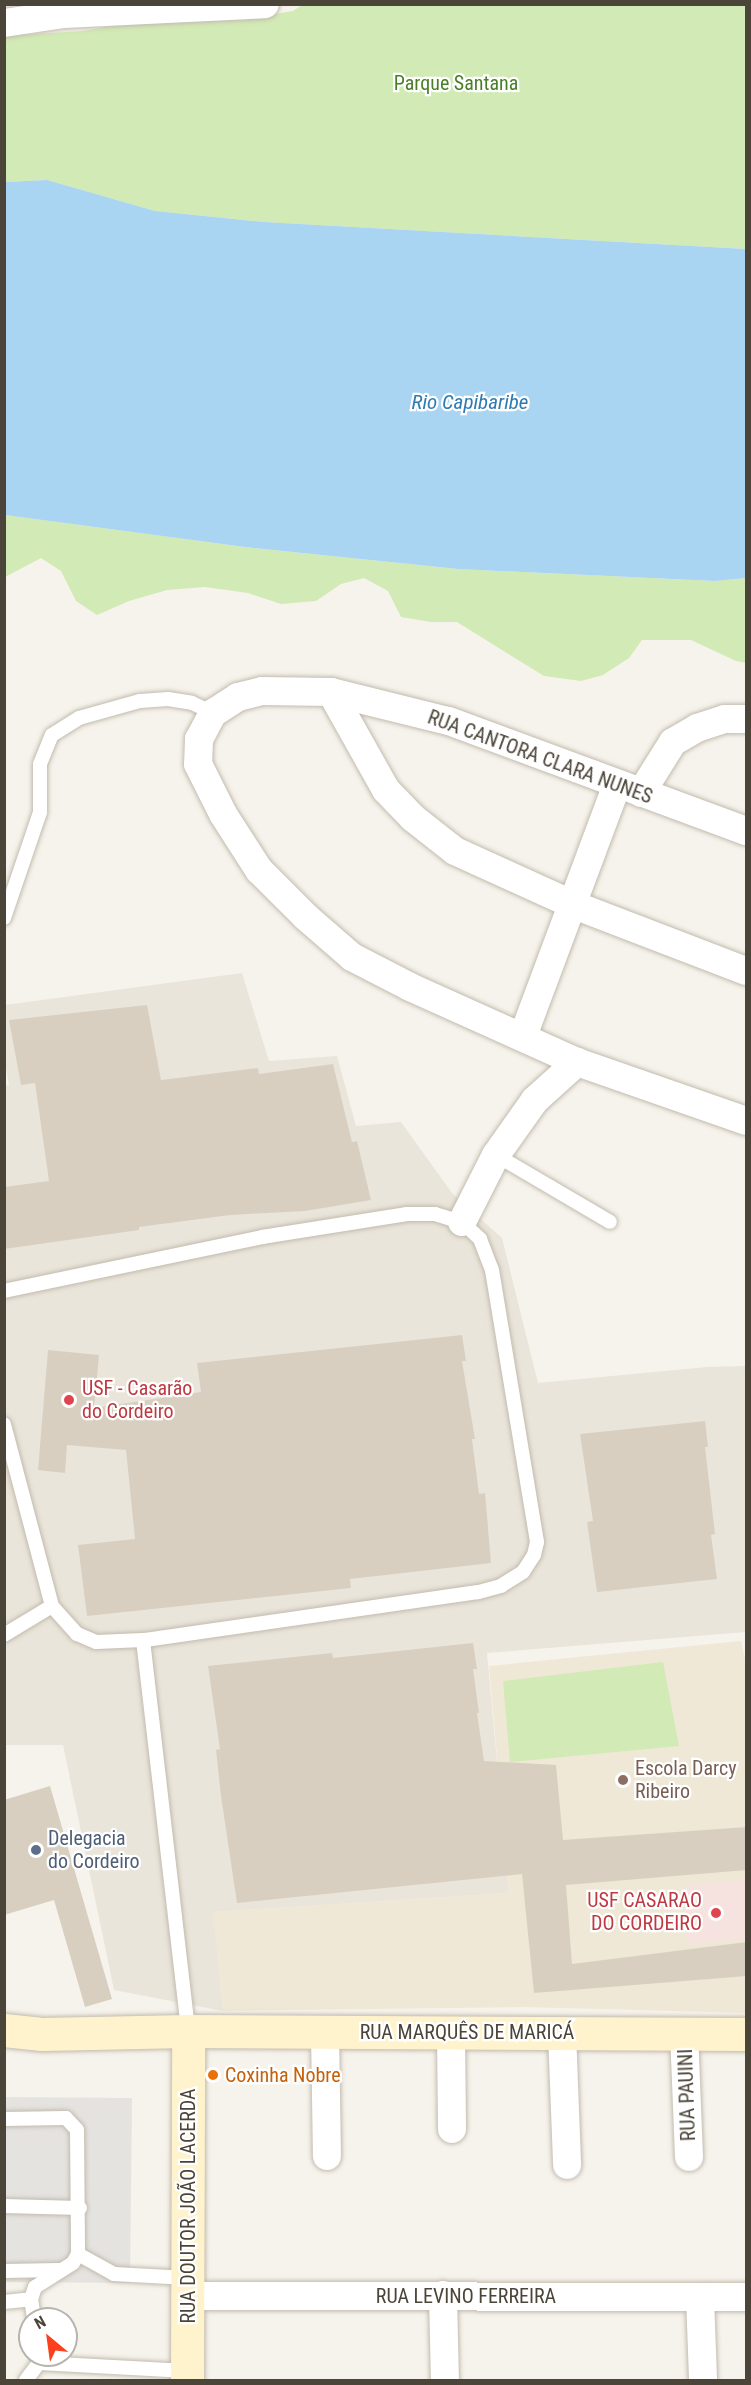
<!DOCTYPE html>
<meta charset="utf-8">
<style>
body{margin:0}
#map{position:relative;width:751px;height:2385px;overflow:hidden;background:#f6f3ec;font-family:"Roboto Condensed",sans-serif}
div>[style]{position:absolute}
.residential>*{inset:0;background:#eae5da}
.education>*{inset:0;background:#efe8d6}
.medical>*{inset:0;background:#f6e3e0}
.green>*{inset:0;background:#d2eab5}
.parking>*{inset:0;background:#e5e3e0}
.water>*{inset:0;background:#a9d4f2}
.building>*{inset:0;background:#d8cfc1}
.roads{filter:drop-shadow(0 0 2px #c2bbae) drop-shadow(0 0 2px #c2bbae)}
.service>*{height:14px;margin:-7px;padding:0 7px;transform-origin:7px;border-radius:7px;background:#fff}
.minor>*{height:28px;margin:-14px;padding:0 14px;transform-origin:14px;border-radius:14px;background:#fff}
.secondary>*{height:33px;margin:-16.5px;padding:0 16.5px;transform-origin:16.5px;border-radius:16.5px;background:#fff3cd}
.dots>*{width:16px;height:16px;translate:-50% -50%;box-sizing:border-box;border:3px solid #fff;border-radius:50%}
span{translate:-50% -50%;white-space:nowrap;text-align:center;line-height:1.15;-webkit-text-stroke:4.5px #fff;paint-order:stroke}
.park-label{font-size:20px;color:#4a7f2a}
.street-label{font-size:20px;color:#4b4439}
.health-label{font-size:20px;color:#be3a42}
.left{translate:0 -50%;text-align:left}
.right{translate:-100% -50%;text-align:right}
.education-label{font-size:20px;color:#785e54}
.service-label{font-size:20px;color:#4e5e75}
.food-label{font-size:20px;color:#c56008}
.water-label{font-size:21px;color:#2e7ab2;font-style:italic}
.frame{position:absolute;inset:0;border:6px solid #4b4439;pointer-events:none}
.north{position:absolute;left:18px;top:2307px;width:60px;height:60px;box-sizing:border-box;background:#fff;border:2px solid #b7b4b0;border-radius:50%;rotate:331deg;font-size:16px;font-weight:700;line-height:24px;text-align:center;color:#4b4439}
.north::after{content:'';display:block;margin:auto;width:21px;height:27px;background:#fc3f1d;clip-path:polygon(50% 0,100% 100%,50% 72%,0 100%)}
</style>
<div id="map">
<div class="residential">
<div style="clip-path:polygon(242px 973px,269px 1061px,337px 1056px,356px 1126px,401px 1122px,452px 1193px,502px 1238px,538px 1383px,707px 1367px,746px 1366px,746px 1632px,487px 1653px,509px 1893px,214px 1912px,223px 2011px,114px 1990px,63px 1745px,5px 1745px,4px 1086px,9px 1085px,5px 1063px,5px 1005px)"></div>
</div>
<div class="education">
<div style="clip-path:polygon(741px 1641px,746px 1663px,746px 2013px,524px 2007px,223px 2011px,213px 1912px,509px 1893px,489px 1666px)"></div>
</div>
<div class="medical">
<div style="clip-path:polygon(746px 1880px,746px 1939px,687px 1944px,684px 1886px)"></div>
</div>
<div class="green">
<div style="clip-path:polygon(304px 4px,746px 5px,746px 249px,264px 222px,155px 211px,47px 180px,5px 182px,4px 36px,82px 31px,125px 24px,241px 20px,293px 11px)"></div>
<div style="clip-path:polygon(5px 515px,245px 547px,458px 569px,715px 581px,746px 578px,746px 663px,736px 661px,691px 640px,642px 640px,629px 658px,603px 675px,581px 681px,544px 676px,457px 622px,431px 622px,401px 617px,388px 591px,364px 578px,341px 584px,316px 601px,281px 604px,248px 593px,205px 587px,167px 590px,129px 601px,97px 615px,76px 601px,61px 571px,41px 558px,5px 577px)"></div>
<div style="clip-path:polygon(663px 1662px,679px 1746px,510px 1762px,503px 1681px)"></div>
</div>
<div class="parking">
<div style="clip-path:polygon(5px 2097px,132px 2098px,130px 2283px,5px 2282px)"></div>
</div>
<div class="water">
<div style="clip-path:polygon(47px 180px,155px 211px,264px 222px,746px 249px,746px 578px,715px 581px,458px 569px,245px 547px,5px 515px,5px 182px)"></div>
</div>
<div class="building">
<div style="clip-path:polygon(147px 1005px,161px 1080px,258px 1068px,259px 1074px,333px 1064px,352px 1142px,357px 1141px,371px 1200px,305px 1211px,230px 1215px,139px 1227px,139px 1230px,4px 1249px,4px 1187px,49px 1181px,35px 1083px,21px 1085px,9px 1020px)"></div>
<div style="clip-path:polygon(462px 1335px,466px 1361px,462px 1361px,475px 1439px,472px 1439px,479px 1494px,485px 1493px,491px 1563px,350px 1579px,351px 1588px,87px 1616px,78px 1545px,135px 1539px,126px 1450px,67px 1445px,65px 1473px,38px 1470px,48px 1350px,99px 1355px,94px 1408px,201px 1392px,197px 1363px)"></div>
<div style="clip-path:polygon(705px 1421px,708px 1447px,705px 1447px,715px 1534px,711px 1535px,717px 1579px,597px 1592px,587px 1522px,593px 1521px,580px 1434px)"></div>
<div style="clip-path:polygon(473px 1643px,477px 1669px,473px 1669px,479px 1713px,477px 1713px,484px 1761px,556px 1765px,563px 1840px,747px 1827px,747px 1870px,566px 1885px,572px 1964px,747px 1942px,747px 1976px,534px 1993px,522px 1874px,237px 1903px,221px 1796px,216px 1750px,220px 1749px,208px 1666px,332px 1653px,333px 1658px)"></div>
<div style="clip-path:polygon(50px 1786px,112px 1999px,85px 2007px,54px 1900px,4px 1915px,4px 1800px)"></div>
</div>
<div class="roads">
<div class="service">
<div style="left:4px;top:918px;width:112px;rotate:-71.2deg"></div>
<div style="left:40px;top:812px;width:48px;rotate:-90deg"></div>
<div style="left:40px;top:764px;width:31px;rotate:-68deg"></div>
<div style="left:52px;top:735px;width:32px;rotate:-32deg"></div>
<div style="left:79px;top:718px;width:63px;rotate:-15.6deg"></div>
<div style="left:140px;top:701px;width:28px;rotate:-4deg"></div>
<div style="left:168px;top:699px;width:24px;rotate:9deg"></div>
<div style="left:192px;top:703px;width:23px;rotate:25deg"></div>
<div style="left:496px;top:1155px;width:132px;rotate:30.4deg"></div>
<div style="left:4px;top:1291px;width:264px;rotate:-11.8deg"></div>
<div style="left:262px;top:1237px;width:147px;rotate:-9deg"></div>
<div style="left:407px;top:1214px;width:28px"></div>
<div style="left:435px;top:1214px;width:28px;rotate:17deg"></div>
<div style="left:462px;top:1222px;width:25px;rotate:43deg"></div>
<div style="left:480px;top:1239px;width:33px;rotate:69deg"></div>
<div style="left:492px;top:1270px;width:276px;rotate:80.6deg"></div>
<div style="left:537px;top:1542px;width:13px;rotate:103deg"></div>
<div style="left:534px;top:1555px;width:20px;rotate:123deg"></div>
<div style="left:523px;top:1572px;width:26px;rotate:148deg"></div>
<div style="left:501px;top:1586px;width:24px;rotate:165deg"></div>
<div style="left:478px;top:1592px;width:338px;rotate:171.8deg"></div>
<div style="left:143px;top:1640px;width:47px;rotate:177.6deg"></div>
<div style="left:96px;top:1642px;width:21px;rotate:-157deg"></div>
<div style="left:77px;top:1634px;width:38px;rotate:-132deg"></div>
<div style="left:52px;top:1606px;width:188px;rotate:-104.8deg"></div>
<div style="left:4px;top:1635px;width:56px;rotate:-31.1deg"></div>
<div style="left:143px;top:1640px;width:394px;rotate:83.4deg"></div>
<div style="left:4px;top:2119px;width:62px;rotate:-0.9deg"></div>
<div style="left:66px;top:2118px;width:16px;rotate:47deg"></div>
<div style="left:77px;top:2130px;width:124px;rotate:89.5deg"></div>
<div style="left:78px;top:2254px;width:10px;rotate:119deg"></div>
<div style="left:73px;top:2263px;width:45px;rotate:147.7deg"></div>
<div style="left:35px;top:2287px;width:13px;rotate:108deg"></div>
<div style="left:31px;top:2299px;width:20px;rotate:81deg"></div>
<div style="left:4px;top:2206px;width:76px;rotate:1.5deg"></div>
<div style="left:78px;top:2254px;width:41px;rotate:29.1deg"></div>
<div style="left:114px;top:2274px;width:73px;rotate:3.1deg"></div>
<div style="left:4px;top:2271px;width:55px;rotate:-1deg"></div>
<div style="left:4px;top:2302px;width:27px;rotate:-6deg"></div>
<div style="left:38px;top:2355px;width:8px;rotate:83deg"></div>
<div style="left:39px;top:2363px;width:148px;rotate:3.1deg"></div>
<div style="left:26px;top:2380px;width:21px;rotate:-53deg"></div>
</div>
<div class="minor">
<div style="left:4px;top:23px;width:61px;rotate:-8.5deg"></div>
<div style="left:64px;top:14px;width:201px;rotate:-2.8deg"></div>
<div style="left:331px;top:692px;width:112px;rotate:60.7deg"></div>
<div style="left:386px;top:790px;width:39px;rotate:46deg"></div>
<div style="left:413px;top:818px;width:53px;rotate:38.2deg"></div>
<div style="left:455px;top:851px;width:131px;rotate:24.4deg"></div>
<div style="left:574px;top:905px;width:184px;rotate:21deg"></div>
<div style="left:641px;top:793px;width:60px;rotate:-57.9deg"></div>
<div style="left:673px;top:742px;width:28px;rotate:-30deg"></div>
<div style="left:697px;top:728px;width:29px;rotate:-18deg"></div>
<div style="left:725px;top:719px;width:21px"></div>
<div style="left:746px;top:831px;width:318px;rotate:-159.7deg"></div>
<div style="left:448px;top:721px;width:121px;rotate:-166.1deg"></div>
<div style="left:331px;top:692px;width:69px;rotate:-179.2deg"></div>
<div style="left:262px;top:691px;width:25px;rotate:166deg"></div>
<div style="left:238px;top:697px;width:30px;rotate:147deg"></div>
<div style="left:213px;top:713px;width:30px;rotate:118deg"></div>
<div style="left:199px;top:739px;width:25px;rotate:92deg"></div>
<div style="left:198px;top:764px;width:56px;rotate:63.4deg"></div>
<div style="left:223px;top:814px;width:67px;rotate:57.3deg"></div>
<div style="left:259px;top:870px;width:66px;rotate:45deg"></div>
<div style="left:306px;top:917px;width:61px;rotate:41deg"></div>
<div style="left:352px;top:957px;width:65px;rotate:27.3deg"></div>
<div style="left:410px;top:987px;width:183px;rotate:24.2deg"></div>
<div style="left:577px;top:1062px;width:179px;rotate:19.2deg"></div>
<div style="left:523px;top:1036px;width:269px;rotate:-69.5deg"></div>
<div style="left:462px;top:1222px;width:75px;rotate:-63.1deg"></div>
<div style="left:496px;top:1155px;width:67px;rotate:-54.7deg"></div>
<div style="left:535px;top:1100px;width:57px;rotate:-42.1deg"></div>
<div style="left:325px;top:2032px;width:124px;rotate:89.1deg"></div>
<div style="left:451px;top:2032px;width:97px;rotate:89.4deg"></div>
<div style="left:562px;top:2032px;width:133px;rotate:87.8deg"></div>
<div style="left:684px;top:2032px;width:125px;rotate:87.7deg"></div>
<div style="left:443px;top:2295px;width:85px;rotate:88.7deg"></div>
<div style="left:186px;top:2296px;width:560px;rotate:0.1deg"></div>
<div style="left:700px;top:2297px;width:83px;rotate:87.9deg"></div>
</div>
<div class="secondary">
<div style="left:4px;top:2030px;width:38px;rotate:6deg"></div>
<div style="left:42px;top:2034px;width:146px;rotate:-1.2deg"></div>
<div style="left:188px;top:2031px;width:558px;rotate:0.31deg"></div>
<div style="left:187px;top:2380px;width:349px;rotate:-89.8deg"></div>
</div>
</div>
<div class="dots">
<div style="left:69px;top:1400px;background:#e0444e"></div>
<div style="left:623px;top:1780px;background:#8d6e63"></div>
<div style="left:36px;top:1850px;background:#5c6f8a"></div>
<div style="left:716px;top:1913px;background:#e0444e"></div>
<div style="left:213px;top:2075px;background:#e8710a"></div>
</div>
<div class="park-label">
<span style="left:456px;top:83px">Parque Santana</span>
</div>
<div class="street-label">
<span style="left:540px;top:757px;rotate:20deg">RUA CANTORA CLARA NUNES</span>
<span style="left:467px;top:2032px">RUA MARQUÊS DE MARICÁ</span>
<span style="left:687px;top:2095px;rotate:-92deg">RUA PAUINI</span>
<span style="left:188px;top:2206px;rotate:-90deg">RUA DOUTOR JOÃO LACERDA</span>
<span style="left:466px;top:2296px">RUA LEVINO FERREIRA</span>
</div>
<div class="health-label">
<span class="left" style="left:82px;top:1400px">USF - Casarão<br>do Cordeiro</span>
<span class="right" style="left:702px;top:1912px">USF CASARAO<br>DO CORDEIRO</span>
</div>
<div class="education-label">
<span class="left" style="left:635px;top:1780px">Escola Darcy<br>Ribeiro</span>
</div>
<div class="service-label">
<span class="left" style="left:48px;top:1850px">Delegacia<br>do Cordeiro</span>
</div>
<div class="food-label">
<span class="left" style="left:225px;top:2075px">Coxinha Nobre</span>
</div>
<div class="water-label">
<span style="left:470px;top:402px">Rio Capibaribe</span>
</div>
<div class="frame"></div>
<div class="north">N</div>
</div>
